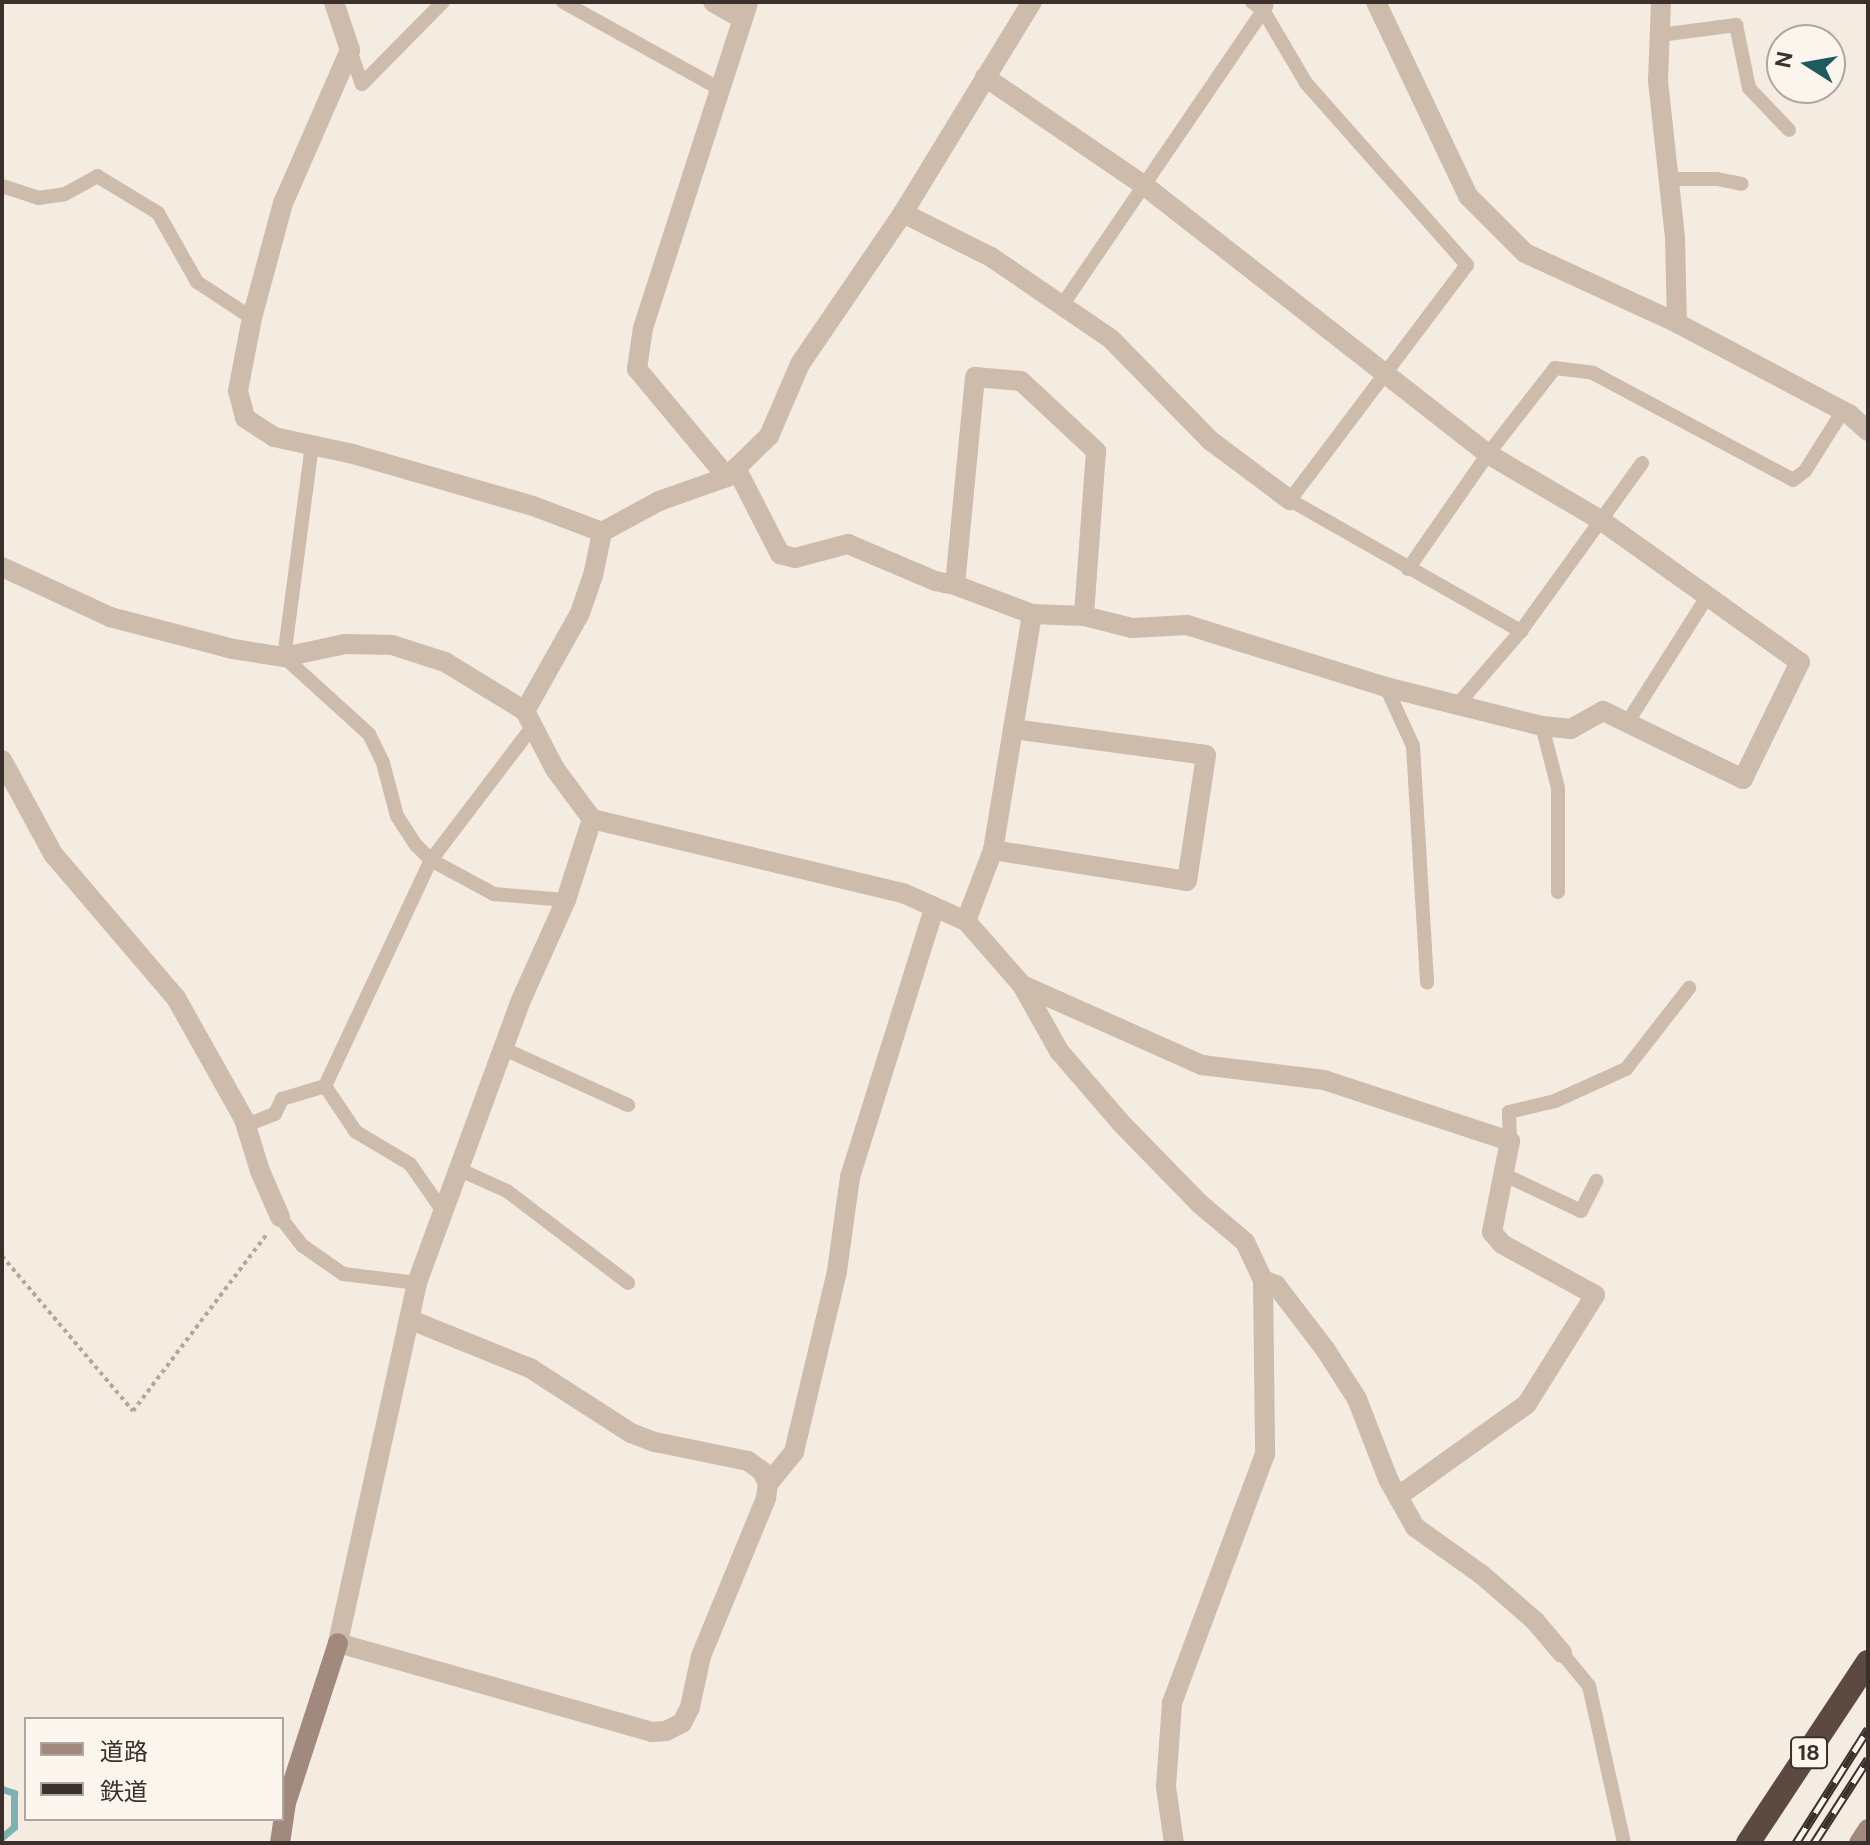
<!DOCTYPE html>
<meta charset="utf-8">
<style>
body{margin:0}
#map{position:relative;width:1870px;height:1845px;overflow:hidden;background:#f4ebe1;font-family:"DM Sans","Noto Sans JP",sans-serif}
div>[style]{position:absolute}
.stream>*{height:7px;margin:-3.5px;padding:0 3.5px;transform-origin:3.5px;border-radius:3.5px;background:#7fb0b2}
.path>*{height:4px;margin-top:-2px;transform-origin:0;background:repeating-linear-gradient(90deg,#b9a596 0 4px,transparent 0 8px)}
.lane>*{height:14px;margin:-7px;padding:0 7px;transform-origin:7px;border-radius:7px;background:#cdbbac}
.street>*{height:20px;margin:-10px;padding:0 10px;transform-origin:10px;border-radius:10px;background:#cdbbac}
.secondary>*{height:20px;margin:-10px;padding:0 10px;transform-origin:10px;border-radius:10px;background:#a18a7d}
.highway>*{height:24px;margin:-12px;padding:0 12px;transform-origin:12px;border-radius:12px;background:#5c4a42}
.rail>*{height:9px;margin-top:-4.5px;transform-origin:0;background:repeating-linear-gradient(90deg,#fbf5ee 0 18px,#3b302b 0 36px);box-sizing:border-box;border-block:2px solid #3b302b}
span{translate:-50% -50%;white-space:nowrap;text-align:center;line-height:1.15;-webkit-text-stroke:6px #fbf5ee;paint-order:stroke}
.shield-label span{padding:2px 6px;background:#fbf5ee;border:2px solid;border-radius:6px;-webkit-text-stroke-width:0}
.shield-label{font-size:22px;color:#3b302b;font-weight:700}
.frame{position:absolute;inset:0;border:4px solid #3b302b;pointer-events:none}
.legend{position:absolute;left:24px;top:1717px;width:260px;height:104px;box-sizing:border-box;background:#fbf5ee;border:2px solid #aea6a0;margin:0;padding:10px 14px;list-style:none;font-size:24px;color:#3b302b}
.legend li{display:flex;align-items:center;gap:16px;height:40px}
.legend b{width:40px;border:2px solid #aea6a0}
.north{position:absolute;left:1766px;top:24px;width:80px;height:80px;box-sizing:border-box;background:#fbf5ee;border:2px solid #aea6a0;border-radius:50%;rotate:281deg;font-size:22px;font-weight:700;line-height:32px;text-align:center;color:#3b302b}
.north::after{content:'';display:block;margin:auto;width:28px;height:36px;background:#1f5a5e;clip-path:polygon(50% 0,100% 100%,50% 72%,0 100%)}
</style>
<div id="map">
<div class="stream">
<div style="left:2px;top:1789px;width:13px;rotate:18deg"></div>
<div style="left:14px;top:1793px;width:34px;rotate:90deg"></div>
<div style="left:14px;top:1827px;width:16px;rotate:140deg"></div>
</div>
<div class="path">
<div style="left:2px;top:1256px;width:203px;rotate:49.8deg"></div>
<div style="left:133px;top:1411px;width:222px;rotate:-52.9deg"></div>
</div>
<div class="lane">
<div style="left:563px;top:2px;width:182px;rotate:29deg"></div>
<div style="left:1252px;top:2px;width:14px;rotate:36deg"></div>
<div style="left:1263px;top:10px;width:85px;rotate:59.5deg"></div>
<div style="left:1306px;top:83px;width:243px;rotate:48.5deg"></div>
<div style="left:1467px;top:265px;width:294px;rotate:127deg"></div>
<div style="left:1290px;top:500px;width:266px;rotate:29.6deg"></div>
<div style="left:1660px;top:35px;width:77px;rotate:-7.5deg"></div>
<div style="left:1736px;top:25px;width:64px;rotate:78.3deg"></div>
<div style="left:1749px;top:88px;width:58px;rotate:46.4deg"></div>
<div style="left:350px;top:50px;width:36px;rotate:71deg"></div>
<div style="left:362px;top:84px;width:115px;rotate:-45.4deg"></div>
<div style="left:1669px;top:179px;width:48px"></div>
<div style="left:1717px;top:179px;width:25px;rotate:11deg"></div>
<div style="left:2px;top:186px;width:38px;rotate:18deg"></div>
<div style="left:38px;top:198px;width:27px;rotate:-8deg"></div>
<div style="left:65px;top:194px;width:37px;rotate:-29deg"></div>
<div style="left:97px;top:176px;width:71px;rotate:31.2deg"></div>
<div style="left:158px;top:213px;width:79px;rotate:60.5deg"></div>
<div style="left:197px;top:282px;width:66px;rotate:33.2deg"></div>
<div style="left:1063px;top:304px;width:361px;rotate:-55.7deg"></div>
<div style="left:312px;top:445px;width:214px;rotate:97.5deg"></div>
<div style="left:284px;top:657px;width:115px;rotate:42.2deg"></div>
<div style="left:369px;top:734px;width:32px;rotate:64deg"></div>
<div style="left:383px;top:763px;width:55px;rotate:75.2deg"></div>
<div style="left:397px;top:816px;width:35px;rotate:57deg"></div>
<div style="left:416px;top:845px;width:21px;rotate:45deg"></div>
<div style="left:431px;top:860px;width:72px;rotate:28.4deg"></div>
<div style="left:494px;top:894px;width:72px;rotate:4.8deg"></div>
<div style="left:1408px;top:569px;width:140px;rotate:-55.2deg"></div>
<div style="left:1488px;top:454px;width:109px;rotate:-52.1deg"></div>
<div style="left:1555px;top:368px;width:38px;rotate:7deg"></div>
<div style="left:1593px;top:373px;width:227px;rotate:28.1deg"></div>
<div style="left:1793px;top:480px;width:15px;rotate:-37deg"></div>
<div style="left:1805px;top:471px;width:71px;rotate:-57.7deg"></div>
<div style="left:1386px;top:687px;width:65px;rotate:65.4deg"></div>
<div style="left:1413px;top:746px;width:237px;rotate:86.6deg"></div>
<div style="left:1459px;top:703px;width:95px;rotate:-49.3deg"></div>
<div style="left:1521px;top:631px;width:207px;rotate:-54.2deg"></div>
<div style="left:1627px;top:723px;width:149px;rotate:-57.6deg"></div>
<div style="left:1542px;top:726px;width:64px;rotate:75.5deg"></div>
<div style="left:1558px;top:788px;width:104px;rotate:90deg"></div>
<div style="left:506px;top:1050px;width:134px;rotate:24.3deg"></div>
<div style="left:246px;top:1125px;width:31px;rotate:-21deg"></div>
<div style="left:275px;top:1114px;width:17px;rotate:-65deg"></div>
<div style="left:282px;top:1099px;width:45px;rotate:-16.8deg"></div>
<div style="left:1510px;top:1141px;width:29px;rotate:-92deg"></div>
<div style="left:1509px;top:1112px;width:47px;rotate:-13.4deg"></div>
<div style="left:1555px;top:1101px;width:78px;rotate:-24.3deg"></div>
<div style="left:1626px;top:1069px;width:103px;rotate:-52.1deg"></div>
<div style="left:458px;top:1169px;width:54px;rotate:24.2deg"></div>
<div style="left:507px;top:1191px;width:152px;rotate:37.2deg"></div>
<div style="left:1505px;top:1175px;width:84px;rotate:25.3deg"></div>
<div style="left:1581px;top:1211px;width:34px;rotate:-63deg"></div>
<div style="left:445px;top:1214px;width:61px;rotate:-125deg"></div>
<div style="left:410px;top:1164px;width:63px;rotate:-149.3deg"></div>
<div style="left:356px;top:1132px;width:55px;rotate:-124deg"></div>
<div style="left:325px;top:1086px;width:250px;rotate:-64.9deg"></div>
<div style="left:431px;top:860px;width:168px;rotate:-52.7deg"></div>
<div style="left:280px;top:1217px;width:37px;rotate:52deg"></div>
<div style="left:303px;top:1246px;width:49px;rotate:35deg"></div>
<div style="left:343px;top:1274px;width:75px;rotate:6.9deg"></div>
<div style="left:1562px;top:1653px;width:43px;rotate:50.7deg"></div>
<div style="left:1589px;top:1686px;width:161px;rotate:77.4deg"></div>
</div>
<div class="street">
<div style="left:334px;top:2px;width:51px;rotate:71.6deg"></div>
<div style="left:350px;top:50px;width:167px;rotate:113.6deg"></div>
<div style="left:283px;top:203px;width:119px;rotate:105.1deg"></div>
<div style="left:252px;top:318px;width:74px;rotate:100.9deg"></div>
<div style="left:238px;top:391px;width:28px;rotate:75deg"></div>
<div style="left:245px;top:418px;width:35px;rotate:33deg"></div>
<div style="left:274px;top:437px;width:81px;rotate:12.1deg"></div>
<div style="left:353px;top:454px;width:187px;rotate:16.1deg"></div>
<div style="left:533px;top:506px;width:74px;rotate:20.6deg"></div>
<div style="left:602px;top:532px;width:65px;rotate:-28.5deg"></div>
<div style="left:659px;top:501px;width:72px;rotate:-19.4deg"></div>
<div style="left:727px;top:477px;width:59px;rotate:-44.3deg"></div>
<div style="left:769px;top:436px;width:78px;rotate:-66.7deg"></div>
<div style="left:800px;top:364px;width:183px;rotate:-55.7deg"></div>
<div style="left:903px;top:213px;width:247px;rotate:-58.6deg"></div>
<div style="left:713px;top:2px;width:34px;rotate:30deg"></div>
<div style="left:1376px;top:2px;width:215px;rotate:64.6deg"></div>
<div style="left:1468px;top:196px;width:81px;rotate:45deg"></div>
<div style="left:1525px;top:253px;width:167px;rotate:24.7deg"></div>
<div style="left:1677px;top:323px;width:195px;rotate:27.9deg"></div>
<div style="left:1849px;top:414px;width:25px;rotate:42deg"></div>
<div style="left:1661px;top:2px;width:79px;rotate:92.2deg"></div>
<div style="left:1658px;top:81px;width:157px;rotate:83.8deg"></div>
<div style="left:1675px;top:237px;width:86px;rotate:88.7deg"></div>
<div style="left:985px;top:77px;width:194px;rotate:34.3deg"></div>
<div style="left:1145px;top:186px;width:435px;rotate:38deg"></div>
<div style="left:1488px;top:454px;width:132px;rotate:30.4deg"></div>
<div style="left:1602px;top:521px;width:243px;rotate:35.5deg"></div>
<div style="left:1800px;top:662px;width:130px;rotate:116deg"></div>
<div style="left:1743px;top:779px;width:156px;rotate:-154.1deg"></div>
<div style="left:1603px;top:711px;width:37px;rotate:151deg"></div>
<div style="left:1571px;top:729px;width:29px;rotate:-174deg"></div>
<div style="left:1542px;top:726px;width:161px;rotate:-166deg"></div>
<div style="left:1386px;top:687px;width:208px;rotate:-162.7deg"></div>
<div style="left:1187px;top:625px;width:55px;rotate:176.9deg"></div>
<div style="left:1132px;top:628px;width:49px;rotate:-166deg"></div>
<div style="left:1084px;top:616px;width:52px;rotate:-177.8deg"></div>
<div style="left:1032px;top:614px;width:82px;rotate:-159.4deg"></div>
<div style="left:955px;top:585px;width:209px;rotate:-84.5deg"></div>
<div style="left:975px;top:377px;width:46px;rotate:5deg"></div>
<div style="left:1021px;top:381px;width:103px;rotate:43deg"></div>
<div style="left:1096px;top:451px;width:165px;rotate:94.2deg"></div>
<div style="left:903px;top:213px;width:98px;rotate:26.6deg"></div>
<div style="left:991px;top:257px;width:145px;rotate:34.3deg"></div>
<div style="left:1111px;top:339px;width:143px;rotate:45.6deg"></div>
<div style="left:1211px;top:441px;width:99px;rotate:36.8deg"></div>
<div style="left:736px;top:468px;width:97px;rotate:62.9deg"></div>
<div style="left:780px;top:554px;width:16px;rotate:15deg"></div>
<div style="left:795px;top:558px;width:55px;rotate:-14.8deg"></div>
<div style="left:848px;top:544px;width:95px;rotate:23deg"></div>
<div style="left:935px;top:581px;width:20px;rotate:11deg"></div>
<div style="left:727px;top:477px;width:141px;rotate:-129.8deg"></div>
<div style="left:637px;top:369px;width:41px;rotate:-81.7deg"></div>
<div style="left:643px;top:328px;width:342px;rotate:-72.1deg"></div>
<div style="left:2px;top:567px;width:119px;rotate:24.8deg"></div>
<div style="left:110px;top:617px;width:127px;rotate:14.6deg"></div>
<div style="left:233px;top:649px;width:52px;rotate:8.9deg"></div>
<div style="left:284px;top:657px;width:62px;rotate:-12deg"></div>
<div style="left:345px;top:644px;width:47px;rotate:1.2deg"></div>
<div style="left:392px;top:645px;width:56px;rotate:17.8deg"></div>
<div style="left:445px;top:662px;width:94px;rotate:31.5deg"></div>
<div style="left:525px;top:711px;width:65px;rotate:62.7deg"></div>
<div style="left:555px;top:769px;width:62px;rotate:53.5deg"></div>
<div style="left:592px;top:819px;width:320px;rotate:13.4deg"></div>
<div style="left:903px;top:893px;width:69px;rotate:24deg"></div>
<div style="left:966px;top:921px;width:85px;rotate:48.8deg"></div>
<div style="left:1022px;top:985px;width:76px;rotate:60.7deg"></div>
<div style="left:1059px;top:1051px;width:96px;rotate:49.2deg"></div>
<div style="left:1122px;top:1124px;width:112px;rotate:45.7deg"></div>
<div style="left:1200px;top:1204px;width:59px;rotate:40.2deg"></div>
<div style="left:1245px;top:1242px;width:42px;rotate:64.7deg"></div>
<div style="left:1263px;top:1280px;width:174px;rotate:89.3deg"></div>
<div style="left:1265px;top:1454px;width:266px;rotate:110.5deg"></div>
<div style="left:1172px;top:1703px;width:84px;rotate:94.1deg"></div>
<div style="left:1166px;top:1787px;width:57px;rotate:81.9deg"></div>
<div style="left:525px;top:711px;width:112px;rotate:-60.7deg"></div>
<div style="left:580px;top:613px;width:39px;rotate:-71deg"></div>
<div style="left:593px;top:576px;width:45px;rotate:-78.4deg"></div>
<div style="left:2px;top:760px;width:107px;rotate:61.5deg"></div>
<div style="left:53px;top:854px;width:189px;rotate:49.5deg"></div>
<div style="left:176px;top:998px;width:139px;rotate:60.7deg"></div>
<div style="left:244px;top:1119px;width:54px;rotate:72.9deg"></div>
<div style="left:260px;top:1171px;width:50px;rotate:66.5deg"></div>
<div style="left:592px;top:819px;width:85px;rotate:107.8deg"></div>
<div style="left:566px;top:900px;width:110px;rotate:114.2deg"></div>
<div style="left:521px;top:1000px;width:302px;rotate:110.2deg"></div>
<div style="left:417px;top:1283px;width:369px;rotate:102.4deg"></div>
<div style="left:338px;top:1643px;width:326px;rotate:15.8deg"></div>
<div style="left:652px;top:1732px;width:14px;rotate:-4deg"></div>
<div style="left:666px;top:1731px;width:18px;rotate:-27deg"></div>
<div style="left:682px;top:1723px;width:18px;rotate:-63deg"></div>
<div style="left:690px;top:1707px;width:52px;rotate:-77.8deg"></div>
<div style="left:701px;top:1656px;width:171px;rotate:-67.6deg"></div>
<div style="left:766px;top:1498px;width:14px;rotate:-82deg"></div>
<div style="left:993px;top:850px;width:196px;rotate:9.1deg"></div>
<div style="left:1187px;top:881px;width:127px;rotate:-81.4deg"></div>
<div style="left:1206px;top:755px;width:195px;rotate:-172.3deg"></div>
<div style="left:966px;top:921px;width:76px;rotate:-69.2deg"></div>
<div style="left:993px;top:850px;width:239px;rotate:-80.6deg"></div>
<div style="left:1022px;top:985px;width:197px;rotate:24deg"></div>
<div style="left:1202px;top:1065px;width:123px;rotate:7deg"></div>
<div style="left:1324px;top:1080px;width:196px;rotate:18.2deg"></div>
<div style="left:1510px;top:1141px;width:93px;rotate:101.2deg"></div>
<div style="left:1492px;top:1232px;width:16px;rotate:50deg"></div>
<div style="left:1502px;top:1244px;width:106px;rotate:28.7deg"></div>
<div style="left:1595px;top:1295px;width:128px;rotate:122deg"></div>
<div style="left:1527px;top:1404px;width:156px;rotate:144.4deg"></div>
<div style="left:1263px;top:1280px;width:14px;rotate:21deg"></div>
<div style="left:1276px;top:1285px;width:81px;rotate:52.6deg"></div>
<div style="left:1325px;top:1349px;width:59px;rotate:57.4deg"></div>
<div style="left:1357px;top:1399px;width:86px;rotate:68.8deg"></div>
<div style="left:1388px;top:1479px;width:55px;rotate:60.6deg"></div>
<div style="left:1415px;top:1527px;width:81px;rotate:35.5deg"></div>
<div style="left:1481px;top:1574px;width:72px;rotate:41deg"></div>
<div style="left:1535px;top:1621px;width:42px;rotate:49.8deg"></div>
<div style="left:411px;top:1320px;width:128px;rotate:22deg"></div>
<div style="left:530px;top:1368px;width:120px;rotate:32.8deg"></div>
<div style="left:631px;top:1433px;width:26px;rotate:21deg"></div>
<div style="left:655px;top:1442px;width:95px;rotate:11.5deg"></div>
<div style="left:748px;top:1461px;width:17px;rotate:36deg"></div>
<div style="left:762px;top:1471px;width:14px;rotate:65deg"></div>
<div style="left:768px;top:1484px;width:41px;rotate:-50.9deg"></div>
<div style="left:794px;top:1452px;width:186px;rotate:-76.6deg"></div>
<div style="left:837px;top:1271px;width:95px;rotate:-82.1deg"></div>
<div style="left:850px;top:1177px;width:281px;rotate:-72.6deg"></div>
</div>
<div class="secondary">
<div style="left:280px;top:1843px;width:40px;rotate:-81.5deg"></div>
<div style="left:286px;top:1803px;width:168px;rotate:-72deg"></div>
<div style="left:1859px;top:1843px;width:17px;rotate:-57deg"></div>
</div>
<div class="highway">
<div style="left:1748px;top:1843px;width:217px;rotate:-56.5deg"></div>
</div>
<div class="rail">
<div style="left:1796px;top:1843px;width:135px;rotate:-57.7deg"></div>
<div style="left:1814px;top:1843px;width:100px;rotate:-57.3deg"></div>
</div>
<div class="shield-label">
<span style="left:1809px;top:1753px">18</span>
</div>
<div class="frame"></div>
<ul class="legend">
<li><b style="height:10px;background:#a18a7d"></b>道路</li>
<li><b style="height:10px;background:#3b302b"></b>鉄道</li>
</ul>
<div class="north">N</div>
</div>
